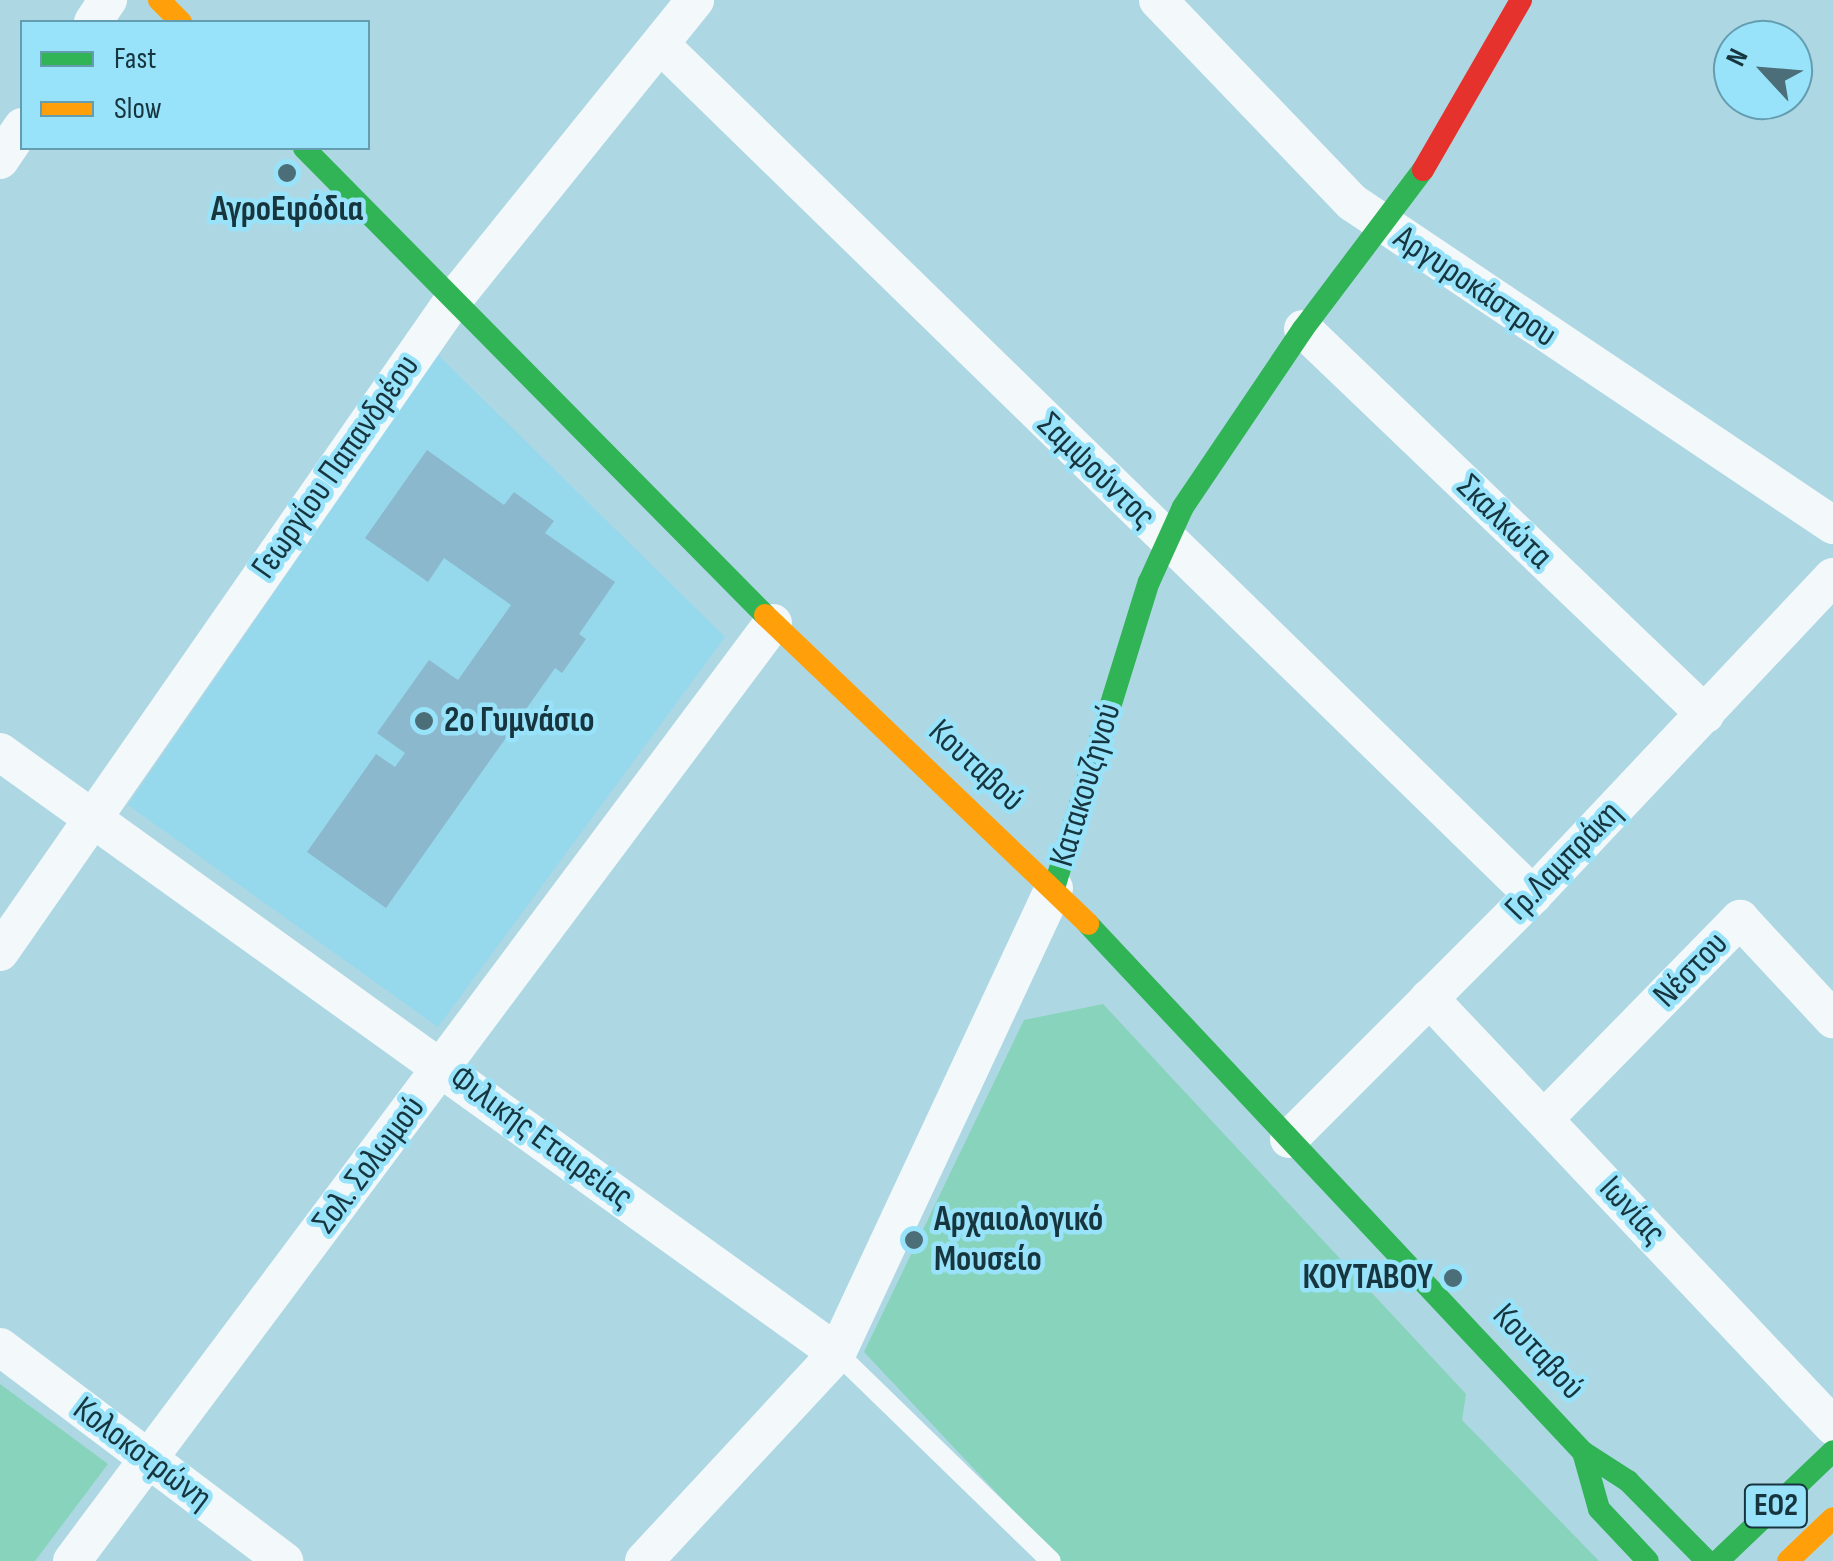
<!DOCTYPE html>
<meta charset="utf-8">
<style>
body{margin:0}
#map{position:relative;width:1833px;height:1561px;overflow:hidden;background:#aed7e4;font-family:"Sofia Sans Condensed",sans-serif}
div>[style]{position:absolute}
.built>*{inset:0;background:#96d8ec}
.green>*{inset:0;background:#87d3bb}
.building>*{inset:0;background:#8bb8cc}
.lane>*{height:20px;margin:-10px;padding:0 10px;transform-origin:10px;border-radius:10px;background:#f3f9fb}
.street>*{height:38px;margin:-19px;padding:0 19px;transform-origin:19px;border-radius:19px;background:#f3f9fb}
.fast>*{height:22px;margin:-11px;padding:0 11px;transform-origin:11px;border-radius:11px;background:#30b455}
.slow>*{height:22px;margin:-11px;padding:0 11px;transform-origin:11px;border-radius:11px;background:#ff9f0a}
.jam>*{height:22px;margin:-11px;padding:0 11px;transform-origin:11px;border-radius:11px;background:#e5322d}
.dots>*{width:28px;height:28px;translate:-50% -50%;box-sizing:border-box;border:5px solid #98e3fa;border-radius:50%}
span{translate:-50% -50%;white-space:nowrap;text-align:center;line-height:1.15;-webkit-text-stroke:9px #98e3fa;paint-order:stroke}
.shield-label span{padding:2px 8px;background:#98e3fa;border:2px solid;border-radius:8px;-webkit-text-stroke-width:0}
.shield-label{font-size:32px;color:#16353e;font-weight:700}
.poi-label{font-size:35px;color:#16353e;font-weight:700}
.left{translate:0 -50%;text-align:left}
.right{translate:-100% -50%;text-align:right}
.street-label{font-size:35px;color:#16353e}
.legend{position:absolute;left:20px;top:20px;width:350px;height:130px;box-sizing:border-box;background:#98e3fa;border:2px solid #649daf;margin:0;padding:12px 18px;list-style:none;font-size:30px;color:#16353e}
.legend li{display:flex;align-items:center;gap:20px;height:50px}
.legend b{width:50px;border:2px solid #649daf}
.north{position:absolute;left:1713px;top:20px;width:100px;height:100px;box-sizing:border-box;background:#98e3fa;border:2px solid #649daf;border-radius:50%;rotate:296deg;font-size:28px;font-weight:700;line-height:40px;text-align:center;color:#16353e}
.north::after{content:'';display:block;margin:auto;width:35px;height:45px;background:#4b6e78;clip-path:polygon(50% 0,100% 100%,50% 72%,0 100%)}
</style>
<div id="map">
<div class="built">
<div style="clip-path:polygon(438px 355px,725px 637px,438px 1027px,128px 805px)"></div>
</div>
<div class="green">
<div style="clip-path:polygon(1103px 1004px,1466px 1394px,1462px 1420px,1599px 1561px,1061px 1561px,864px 1352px,1024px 1020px)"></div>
<div style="clip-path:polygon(0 1384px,108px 1464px,35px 1561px,0 1561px)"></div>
</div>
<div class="building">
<div style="clip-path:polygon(427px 450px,504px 505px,514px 492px,554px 521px,545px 533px,615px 582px,579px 634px,586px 639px,562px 673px,555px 668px,386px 908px,307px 852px,376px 754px,395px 767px,405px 753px,377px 733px,429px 660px,458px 680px,511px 605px,444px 558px,428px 582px,365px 538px)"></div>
</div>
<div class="lane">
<div style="left:837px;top:1353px;width:298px;rotate:44.2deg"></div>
</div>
<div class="street">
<div style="left:1158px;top:0;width:281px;rotate:46.2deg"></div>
<div style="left:1353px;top:203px;width:578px;rotate:33.86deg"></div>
<div style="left:93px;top:22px;width:27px;rotate:-56deg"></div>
<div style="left:661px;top:45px;width:1218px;rotate:44.27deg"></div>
<div style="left:0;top:160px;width:40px;rotate:-56deg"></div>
<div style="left:1303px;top:329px;width:557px;rotate:43.76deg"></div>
<div style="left:0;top:752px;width:1030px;rotate:35.68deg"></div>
<div style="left:0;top:952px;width:795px;rotate:-55.19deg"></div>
<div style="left:454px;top:299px;width:384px;rotate:-51.1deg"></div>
<div style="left:1429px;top:998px;width:589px;rotate:46.65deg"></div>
<div style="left:1545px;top:1118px;width:279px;rotate:-45.6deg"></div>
<div style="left:1740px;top:919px;width:137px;rotate:47.1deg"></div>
<div style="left:1289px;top:1139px;width:345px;rotate:-45deg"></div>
<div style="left:1533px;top:895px;width:437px;rotate:-46.7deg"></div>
<div style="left:0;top:1347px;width:356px;rotate:37deg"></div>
<div style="left:72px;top:1561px;width:1171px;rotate:-53.23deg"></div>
<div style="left:644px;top:1561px;width:284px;rotate:-47.1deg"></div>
<div style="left:837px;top:1353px;width:513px;rotate:-64.98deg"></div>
</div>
<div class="fast">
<div style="left:304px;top:148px;width:656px;rotate:45.37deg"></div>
<div style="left:1054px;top:888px;width:320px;rotate:-72.8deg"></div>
<div style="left:1149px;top:582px;width:82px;rotate:-65.6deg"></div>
<div style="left:1183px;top:507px;width:215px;rotate:-56deg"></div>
<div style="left:1303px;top:329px;width:199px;rotate:-53deg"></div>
<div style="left:1088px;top:924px;width:724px;rotate:46.85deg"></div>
<div style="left:1583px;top:1452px;width:54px;rotate:32.8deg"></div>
<div style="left:1628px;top:1481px;width:112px;rotate:45.4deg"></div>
<div style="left:1583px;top:1452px;width:59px;rotate:74.3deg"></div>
<div style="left:1599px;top:1509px;width:71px;rotate:46.7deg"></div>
<div style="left:1718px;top:1561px;width:159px;rotate:-43.7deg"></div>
</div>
<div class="slow">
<div style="left:159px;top:0;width:31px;rotate:45deg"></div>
<div style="left:765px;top:615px;width:447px;rotate:43.7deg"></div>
<div style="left:1788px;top:1561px;width:62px;rotate:-43.7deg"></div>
</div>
<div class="jam">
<div style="left:1423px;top:170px;width:196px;rotate:-60deg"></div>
</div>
<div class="dots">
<div style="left:287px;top:173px;background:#4b6e78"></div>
<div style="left:424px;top:721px;background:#4b6e78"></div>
<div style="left:914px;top:1240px;background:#4b6e78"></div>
<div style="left:1453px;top:1278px;background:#4b6e78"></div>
</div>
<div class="shield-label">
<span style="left:1776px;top:1506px">ΕΟ2</span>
</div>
<div class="poi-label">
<span style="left:287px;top:210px">ΑγροΕφόδια</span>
<span class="left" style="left:444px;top:721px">2ο Γυμνάσιο</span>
<span class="left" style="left:934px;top:1240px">Αρχαιολογικό<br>Μουσείο</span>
<span class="right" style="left:1433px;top:1278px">ΚΟΥΤΑΒΟΥ</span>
</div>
<div class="street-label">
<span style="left:1475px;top:287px;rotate:34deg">Αργυροκάστρου</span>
<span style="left:336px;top:467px;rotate:-55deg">Γεωργίου Παπανδρέου</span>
<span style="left:1096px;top:471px;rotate:44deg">Σαμψούντος</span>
<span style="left:1504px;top:522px;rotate:44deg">Σκαλκώτα</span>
<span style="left:976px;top:766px;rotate:43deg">Κουταβού</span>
<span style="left:1086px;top:785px;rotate:-73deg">Κατακουζηνού</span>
<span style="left:1564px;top:861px;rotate:-46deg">Γρ.Λαμπράκη</span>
<span style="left:1691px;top:970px;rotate:-46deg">Νέστου</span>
<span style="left:541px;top:1138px;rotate:36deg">Φιλικής Εταιρείας</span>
<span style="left:369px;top:1165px;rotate:-53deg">Σολ. Σολωμού</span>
<span style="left:1632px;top:1211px;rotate:47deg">Ιωνίας</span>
<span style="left:1538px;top:1352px;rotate:47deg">Κουταβού</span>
<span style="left:142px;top:1454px;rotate:37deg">Κολοκοτρώνη</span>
</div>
<ul class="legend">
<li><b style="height:12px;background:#30b455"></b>Fast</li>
<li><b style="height:12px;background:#ff9f0a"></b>Slow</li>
</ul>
<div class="north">N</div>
</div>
